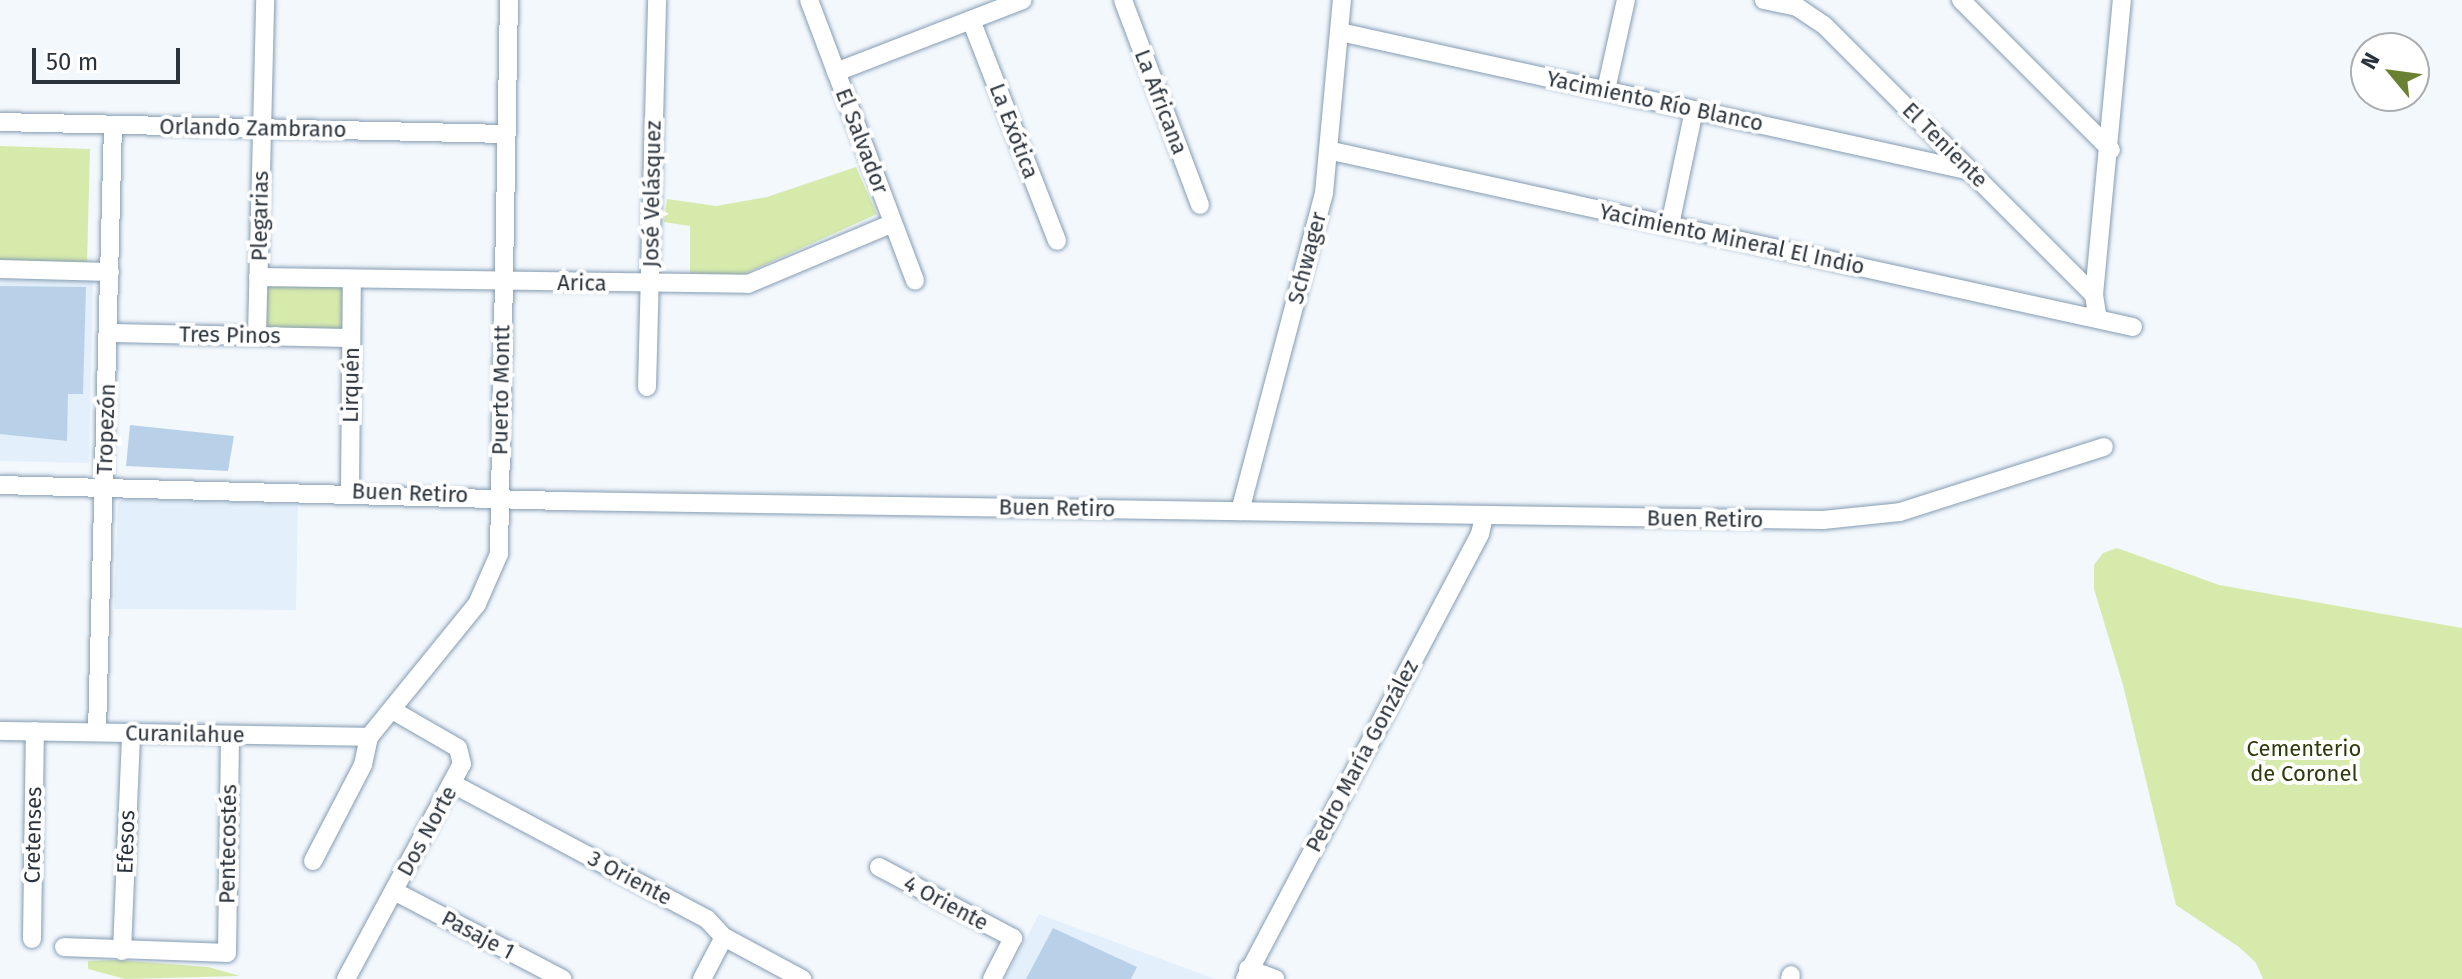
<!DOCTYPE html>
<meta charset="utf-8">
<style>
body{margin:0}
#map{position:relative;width:2462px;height:979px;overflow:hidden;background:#f3f8fd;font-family:"Fira Sans",sans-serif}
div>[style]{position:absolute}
.built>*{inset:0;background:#e3effb}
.green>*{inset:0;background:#d6eaac}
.building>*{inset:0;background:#b9d1e8}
.roads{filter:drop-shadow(0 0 2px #859cb2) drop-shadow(0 0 2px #859cb2)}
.minor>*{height:18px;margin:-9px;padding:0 9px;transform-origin:9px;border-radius:9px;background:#fff}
span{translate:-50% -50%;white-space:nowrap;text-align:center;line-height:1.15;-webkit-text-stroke:8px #fff;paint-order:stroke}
.street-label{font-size:22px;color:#2b343d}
.park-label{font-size:22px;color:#2e3b0a}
.north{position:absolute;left:2350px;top:32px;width:80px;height:80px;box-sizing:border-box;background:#fff;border:2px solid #aaaeb1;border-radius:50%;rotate:299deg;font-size:22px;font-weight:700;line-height:32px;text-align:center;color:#2b343d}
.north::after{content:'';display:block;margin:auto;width:28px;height:36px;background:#6b8132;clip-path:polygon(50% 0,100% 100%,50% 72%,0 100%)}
.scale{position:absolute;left:32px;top:48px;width:148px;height:36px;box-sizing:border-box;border:4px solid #2b343d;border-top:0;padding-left:10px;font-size:24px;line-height:28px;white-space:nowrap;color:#2b343d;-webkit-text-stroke:6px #fff;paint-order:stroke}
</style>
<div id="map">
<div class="built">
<div style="clip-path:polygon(0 272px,93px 274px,89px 463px,0 461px)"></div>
<div style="clip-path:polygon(124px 499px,298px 504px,296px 610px,114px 609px,118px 503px)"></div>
<div style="clip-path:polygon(1039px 914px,1215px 979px,1005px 979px)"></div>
</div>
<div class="green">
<div style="clip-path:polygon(0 146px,90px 149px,87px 264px,0 261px)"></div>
<div style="clip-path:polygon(856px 167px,877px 214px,742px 275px,690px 273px,690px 226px,664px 222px,667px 199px,716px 206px,767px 197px)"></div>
<div style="clip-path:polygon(342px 283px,347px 288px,346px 327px,342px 332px,262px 327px,263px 286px)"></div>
<div style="clip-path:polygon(2117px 548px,2219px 585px,2462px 628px,2462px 979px,2263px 979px,2256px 963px,2239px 947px,2176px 905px,2123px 685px,2094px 589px,2094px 565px,2103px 553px)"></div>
<div style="clip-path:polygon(117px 960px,208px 967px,240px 976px,125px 979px,88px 969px,88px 961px)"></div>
</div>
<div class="building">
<div style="clip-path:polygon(0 286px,86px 287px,83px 394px,68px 394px,67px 441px,0 434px)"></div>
<div style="clip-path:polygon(130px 425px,234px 436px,228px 471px,126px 466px)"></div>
<div style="clip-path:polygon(1053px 928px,1137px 967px,1131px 979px,1026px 979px)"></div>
</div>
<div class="roads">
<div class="minor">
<div style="left:809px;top:0;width:300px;rotate:69.3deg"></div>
<div style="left:1123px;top:0;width:219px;rotate:69.4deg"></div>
<div style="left:1764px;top:0;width:34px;rotate:12deg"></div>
<div style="left:1797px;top:7px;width:32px;rotate:34deg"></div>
<div style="left:1824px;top:25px;width:382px;rotate:45deg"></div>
<div style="left:2094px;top:295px;width:24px;rotate:81deg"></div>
<div style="left:1961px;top:0;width:212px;rotate:45deg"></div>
<div style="left:971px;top:20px;width:237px;rotate:68.7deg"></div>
<div style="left:1340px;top:32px;width:646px;rotate:12.42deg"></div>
<div style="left:836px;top:72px;width:200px;rotate:-21.1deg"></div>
<div style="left:1606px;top:90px;width:92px;rotate:-77.5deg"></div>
<div style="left:0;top:122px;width:506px;rotate:1.36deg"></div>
<div style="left:1332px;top:151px;width:820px;rotate:12.39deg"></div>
<div style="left:1670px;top:225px;width:117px;rotate:-78.2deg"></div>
<div style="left:0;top:269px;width:110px;rotate:1.6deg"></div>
<div style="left:258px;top:277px;width:490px;rotate:0.8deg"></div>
<div style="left:748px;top:284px;width:157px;rotate:-22.8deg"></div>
<div style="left:2094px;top:295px;width:296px;rotate:-84.6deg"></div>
<div style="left:109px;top:333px;width:242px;rotate:1.2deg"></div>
<div style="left:257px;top:336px;width:336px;rotate:-88.6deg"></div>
<div style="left:647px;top:387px;width:387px;rotate:-88.5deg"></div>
<div style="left:0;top:485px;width:561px;rotate:1.63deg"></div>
<div style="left:561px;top:501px;width:1262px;rotate:0.86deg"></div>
<div style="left:1823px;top:520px;width:77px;rotate:-5.9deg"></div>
<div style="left:1900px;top:512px;width:214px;rotate:-17.7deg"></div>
<div style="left:350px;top:491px;width:212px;rotate:-89.5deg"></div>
<div style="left:1240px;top:511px;width:329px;rotate:-75.2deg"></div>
<div style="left:1324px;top:193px;width:194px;rotate:-84.7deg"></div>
<div style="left:0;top:731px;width:369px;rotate:0.9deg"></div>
<div style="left:97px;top:732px;width:607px;rotate:-88.49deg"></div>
<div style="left:369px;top:737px;width:171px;rotate:-50.9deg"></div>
<div style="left:477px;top:604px;width:55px;rotate:-66.3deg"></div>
<div style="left:499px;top:554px;width:554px;rotate:-88.97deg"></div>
<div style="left:453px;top:784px;width:288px;rotate:28deg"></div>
<div style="left:707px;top:919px;width:25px;rotate:47deg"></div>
<div style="left:724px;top:937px;width:89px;rotate:28.3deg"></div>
<div style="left:313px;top:861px;width:108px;rotate:-62.5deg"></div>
<div style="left:363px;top:765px;width:29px;rotate:-78deg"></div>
<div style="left:879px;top:867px;width:152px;rotate:27.9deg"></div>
<div style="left:1013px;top:938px;width:46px;rotate:117.1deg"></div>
<div style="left:394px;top:891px;width:190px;rotate:27.6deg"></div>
<div style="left:32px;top:939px;width:208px;rotate:-89.2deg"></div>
<div style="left:64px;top:947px;width:163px;rotate:2.1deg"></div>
<div style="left:227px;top:953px;width:218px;rotate:-89.2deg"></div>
<div style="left:122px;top:951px;width:218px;rotate:-87.6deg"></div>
<div style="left:1248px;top:969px;width:29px;rotate:20deg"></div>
<div style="left:346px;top:979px;width:244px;rotate:-61.7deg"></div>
<div style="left:462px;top:764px;width:16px;rotate:-104deg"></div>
<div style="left:458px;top:748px;width:74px;rotate:-150deg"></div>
<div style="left:702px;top:979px;width:47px;rotate:-62.4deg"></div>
<div style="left:1245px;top:979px;width:503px;rotate:-62.16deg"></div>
<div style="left:1480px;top:534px;width:18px;rotate:-77deg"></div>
<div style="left:1790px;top:979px;width:4px;rotate:-76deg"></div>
</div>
</div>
<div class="street-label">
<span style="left:1655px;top:101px;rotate:12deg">Yacimiento Río Blanco</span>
<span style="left:1161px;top:102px;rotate:69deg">La Africana</span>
<span style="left:253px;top:128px;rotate:1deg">Orlando Zambrano</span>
<span style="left:1014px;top:131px;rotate:69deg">La Exótica</span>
<span style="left:862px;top:141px;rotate:69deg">El Salvador</span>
<span style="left:1945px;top:145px;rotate:45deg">El Teniente</span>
<span style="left:652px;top:194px;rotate:-89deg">José Velásquez</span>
<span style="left:260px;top:216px;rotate:-89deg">Plegarias</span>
<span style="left:1732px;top:239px;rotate:12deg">Yacimiento Mineral El Indio</span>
<span style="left:1307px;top:258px;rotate:-75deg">Schwager</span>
<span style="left:582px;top:283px;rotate:1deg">Arica</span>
<span style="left:230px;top:335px;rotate:1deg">Tres Pinos</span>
<span style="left:351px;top:385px;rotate:-89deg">Lirquén</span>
<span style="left:501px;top:390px;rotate:-89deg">Puerto Montt</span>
<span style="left:106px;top:429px;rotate:-88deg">Tropezón</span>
<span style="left:410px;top:493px;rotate:2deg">Buen Retiro</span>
<span style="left:1057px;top:508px;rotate:1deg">Buen Retiro</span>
<span style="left:1705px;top:519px;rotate:1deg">Buen Retiro</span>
<span style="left:185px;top:734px;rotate:1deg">Curanilahue</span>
<span style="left:1362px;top:756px;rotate:-62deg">Pedro María González</span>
<span style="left:427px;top:831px;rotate:-61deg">Dos Norte</span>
<span style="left:33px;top:835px;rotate:-89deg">Cretenses</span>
<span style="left:126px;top:842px;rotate:-88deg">Efesos</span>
<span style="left:228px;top:844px;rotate:-89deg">Pentecostés</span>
<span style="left:630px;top:878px;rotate:28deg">3 Oriente</span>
<span style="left:946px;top:903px;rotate:28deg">4 Oriente</span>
<span style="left:478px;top:935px;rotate:28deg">Pasaje 1</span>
</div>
<div class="park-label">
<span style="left:2304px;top:761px">Cementerio<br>de Coronel</span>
</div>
<div class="north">N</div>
<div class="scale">50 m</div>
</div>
